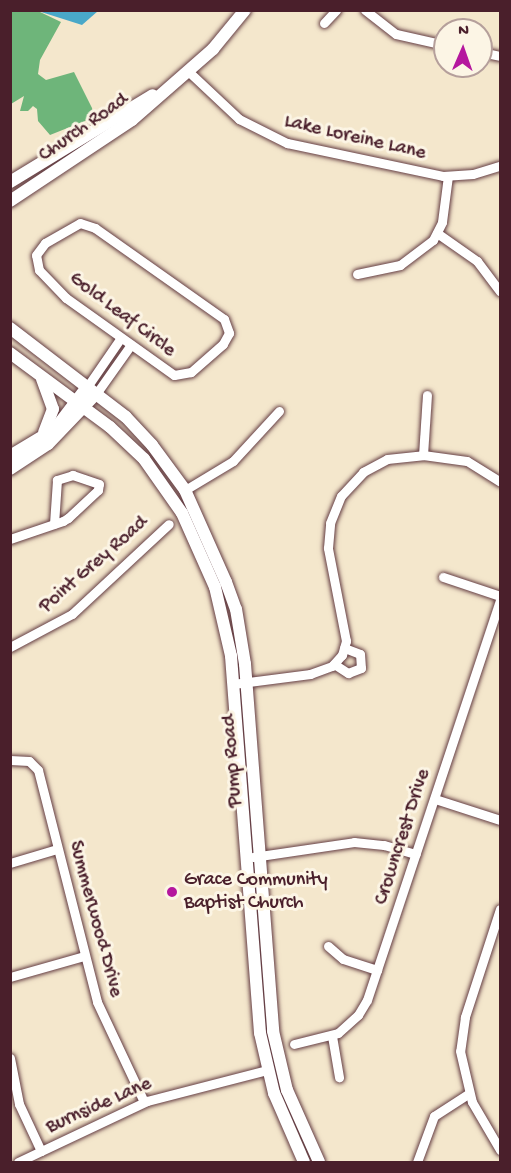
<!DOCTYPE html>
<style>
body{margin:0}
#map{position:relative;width:511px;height:1173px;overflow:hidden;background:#f4e7cc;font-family:"Gochi Hand",sans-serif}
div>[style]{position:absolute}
.forest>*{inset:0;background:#6eb57a}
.water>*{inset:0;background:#49a8c8}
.roads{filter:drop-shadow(0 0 2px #643d43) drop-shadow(0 0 2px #643d43)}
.minor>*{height:9px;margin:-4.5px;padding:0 4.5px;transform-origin:4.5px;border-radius:4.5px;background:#fff}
.major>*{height:12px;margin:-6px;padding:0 6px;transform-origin:6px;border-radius:6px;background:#fff}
.dots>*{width:16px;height:16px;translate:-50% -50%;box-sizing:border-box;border:3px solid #fcf5e5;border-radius:50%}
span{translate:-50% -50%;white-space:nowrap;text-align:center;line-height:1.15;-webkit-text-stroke:6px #fcf5e5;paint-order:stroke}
.street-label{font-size:20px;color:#4a1f2b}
.poi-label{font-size:20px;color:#4a1f2b}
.left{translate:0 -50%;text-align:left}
.frame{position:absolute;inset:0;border:12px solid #4a1f2b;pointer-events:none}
.north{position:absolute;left:433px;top:18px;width:60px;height:60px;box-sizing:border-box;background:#fcf5e5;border:2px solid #b59f9b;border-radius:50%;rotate:2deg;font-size:16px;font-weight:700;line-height:24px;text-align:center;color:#4a1f2b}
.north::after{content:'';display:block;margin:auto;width:21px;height:27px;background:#b5179e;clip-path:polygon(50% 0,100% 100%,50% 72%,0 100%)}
</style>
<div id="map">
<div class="forest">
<div style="clip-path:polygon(11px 10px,38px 11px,61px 22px,40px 60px,38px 74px,46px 80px,74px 72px,92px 108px,93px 113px,85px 121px,50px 135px,38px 121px,37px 109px,33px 106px,28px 111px,20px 111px,24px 96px,11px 104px)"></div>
</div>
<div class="water">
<div style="clip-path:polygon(38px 11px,98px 10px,98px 11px,82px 25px)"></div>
</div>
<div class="roads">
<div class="minor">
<div style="left:365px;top:10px;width:39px;rotate:38deg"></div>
<div style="left:396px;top:34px;width:50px;rotate:12.7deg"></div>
<div style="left:324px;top:23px;width:18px;rotate:-47deg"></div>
<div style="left:481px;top:52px;width:19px;rotate:12deg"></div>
<div style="left:189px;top:72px;width:69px;rotate:43.2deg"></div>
<div style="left:239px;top:119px;width:54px;rotate:26.6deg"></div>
<div style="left:287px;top:143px;width:159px;rotate:11.9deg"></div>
<div style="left:443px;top:176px;width:30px;rotate:-4deg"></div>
<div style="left:473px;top:174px;width:28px;rotate:-17deg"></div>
<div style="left:80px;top:223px;width:16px;rotate:18deg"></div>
<div style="left:95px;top:228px;width:158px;rotate:35.2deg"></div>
<div style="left:224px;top:319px;width:15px;rotate:70deg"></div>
<div style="left:229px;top:333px;width:13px;rotate:119deg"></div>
<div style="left:223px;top:344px;width:43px;rotate:138.8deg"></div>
<div style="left:191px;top:372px;width:17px;rotate:170deg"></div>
<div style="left:174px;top:375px;width:133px;rotate:-144.5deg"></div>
<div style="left:66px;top:298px;width:39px;rotate:-134deg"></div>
<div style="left:39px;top:270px;width:15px;rotate:-101deg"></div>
<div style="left:36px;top:255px;width:15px;rotate:-53deg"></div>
<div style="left:45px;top:243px;width:40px;rotate:-29.7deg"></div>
<div style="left:437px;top:233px;width:49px;rotate:35deg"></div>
<div style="left:477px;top:261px;width:38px;rotate:53deg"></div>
<div style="left:357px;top:274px;width:44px;rotate:-11.8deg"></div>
<div style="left:400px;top:265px;width:41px;rotate:-37.1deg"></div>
<div style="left:433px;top:240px;width:20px;rotate:-63deg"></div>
<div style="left:442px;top:222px;width:46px;rotate:-82.6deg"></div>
<div style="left:87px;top:387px;width:58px;rotate:-55.5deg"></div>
<div style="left:96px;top:394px;width:59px;rotate:-54.7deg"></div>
<div style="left:423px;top:455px;width:60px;rotate:-86.2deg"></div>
<div style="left:185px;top:490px;width:56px;rotate:-31.1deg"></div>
<div style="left:233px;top:461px;width:68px;rotate:-47.4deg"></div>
<div style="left:10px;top:539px;width:56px;rotate:-18.8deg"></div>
<div style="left:63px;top:521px;width:6px;rotate:-31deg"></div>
<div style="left:68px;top:518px;width:41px;rotate:-43deg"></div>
<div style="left:98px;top:490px;width:6px;rotate:-81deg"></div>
<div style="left:99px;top:484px;width:28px;rotate:-161deg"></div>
<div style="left:73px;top:475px;width:17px;rotate:163deg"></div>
<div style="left:57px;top:480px;width:44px;rotate:93.9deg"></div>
<div style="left:443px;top:577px;width:60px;rotate:18.4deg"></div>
<div style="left:10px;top:647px;width:70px;rotate:-28deg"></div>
<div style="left:72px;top:614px;width:132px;rotate:-42.9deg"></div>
<div style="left:334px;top:664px;width:17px;rotate:33deg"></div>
<div style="left:348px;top:673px;width:14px;rotate:-21deg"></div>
<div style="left:361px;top:668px;width:14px;rotate:-94deg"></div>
<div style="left:360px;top:654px;width:17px;rotate:-159deg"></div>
<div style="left:233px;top:684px;width:78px;rotate:-7.4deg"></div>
<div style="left:310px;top:674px;width:23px;rotate:-20deg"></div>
<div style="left:332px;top:666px;width:15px;rotate:-48deg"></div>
<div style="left:342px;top:655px;width:15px;rotate:-74deg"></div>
<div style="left:346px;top:641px;width:95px;rotate:-101deg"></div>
<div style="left:328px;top:548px;width:25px;rotate:-85deg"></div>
<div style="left:330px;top:523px;width:29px;rotate:-68deg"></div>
<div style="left:341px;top:496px;width:33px;rotate:-47deg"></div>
<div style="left:363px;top:472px;width:27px;rotate:-28deg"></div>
<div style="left:387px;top:459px;width:36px;rotate:-6deg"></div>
<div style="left:423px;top:455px;width:44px;rotate:7.8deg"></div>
<div style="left:467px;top:461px;width:39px;rotate:32deg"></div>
<div style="left:10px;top:760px;width:19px;rotate:3deg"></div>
<div style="left:29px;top:761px;width:13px;rotate:45deg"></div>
<div style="left:38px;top:770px;width:239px;rotate:75.7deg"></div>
<div style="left:97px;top:1002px;width:110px;rotate:64.8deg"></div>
<div style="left:435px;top:799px;width:68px;rotate:17.9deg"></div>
<div style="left:253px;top:857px;width:102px;rotate:-8.4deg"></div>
<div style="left:354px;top:842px;width:30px;rotate:6deg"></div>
<div style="left:384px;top:845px;width:33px;rotate:16deg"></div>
<div style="left:10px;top:863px;width:49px;rotate:-16.6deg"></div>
<div style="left:500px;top:909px;width:114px;rotate:108deg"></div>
<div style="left:465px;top:1017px;width:34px;rotate:98deg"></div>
<div style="left:460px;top:1051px;width:52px;rotate:76.8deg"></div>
<div style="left:472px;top:1102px;width:56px;rotate:59.7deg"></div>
<div style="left:328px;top:946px;width:20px;rotate:41deg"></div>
<div style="left:343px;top:959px;width:36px;rotate:18deg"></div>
<div style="left:10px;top:977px;width:77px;rotate:-15.8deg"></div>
<div style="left:332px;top:1036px;width:42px;rotate:80.3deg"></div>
<div style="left:294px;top:1044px;width:45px;rotate:-14deg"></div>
<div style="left:338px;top:1033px;width:27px;rotate:-42deg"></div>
<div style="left:358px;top:1015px;width:17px;rotate:-59deg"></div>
<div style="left:367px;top:1000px;width:421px;rotate:-71.6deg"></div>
<div style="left:10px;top:1058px;width:47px;rotate:78.9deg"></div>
<div style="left:19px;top:1104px;width:52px;rotate:64.9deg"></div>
<div style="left:18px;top:1162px;width:143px;rotate:-25.3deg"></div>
<div style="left:147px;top:1101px;width:124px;rotate:-14.5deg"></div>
<div style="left:417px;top:1162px;width:49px;rotate:-69.7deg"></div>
<div style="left:434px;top:1116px;width:40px;rotate:-32.9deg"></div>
</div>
<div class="major">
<div style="left:10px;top:182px;width:167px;rotate:-31.3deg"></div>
<div style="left:10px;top:201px;width:146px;rotate:-33.6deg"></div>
<div style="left:132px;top:120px;width:108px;rotate:-41.2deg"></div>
<div style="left:213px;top:49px;width:50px;rotate:-50.6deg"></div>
<div style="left:10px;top:328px;width:146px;rotate:37.5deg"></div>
<div style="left:126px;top:417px;width:38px;rotate:47deg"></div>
<div style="left:152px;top:445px;width:56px;rotate:53.7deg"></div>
<div style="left:185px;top:490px;width:101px;rotate:66deg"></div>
<div style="left:226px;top:582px;width:29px;rotate:70deg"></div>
<div style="left:236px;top:609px;width:56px;rotate:80.7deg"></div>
<div style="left:245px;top:664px;width:368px;rotate:85.6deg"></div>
<div style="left:273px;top:1031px;width:61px;rotate:76.7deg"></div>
<div style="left:287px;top:1090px;width:79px;rotate:66deg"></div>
<div style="left:10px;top:353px;width:124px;rotate:36.5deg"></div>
<div style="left:110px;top:427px;width:47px;rotate:43.3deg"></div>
<div style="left:144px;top:459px;width:66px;rotate:54.9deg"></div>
<div style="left:182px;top:513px;width:81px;rotate:66deg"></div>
<div style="left:215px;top:587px;width:71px;rotate:76.9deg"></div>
<div style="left:231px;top:656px;width:378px;rotate:85.6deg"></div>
<div style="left:260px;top:1033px;width:62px;rotate:76.9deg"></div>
<div style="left:274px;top:1093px;width:75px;rotate:66.5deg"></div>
<div style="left:42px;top:379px;width:32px;rotate:70deg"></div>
<div style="left:53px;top:409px;width:25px;rotate:111deg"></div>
<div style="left:10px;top:456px;width:52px;rotate:-31deg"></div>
<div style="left:55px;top:429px;width:53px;rotate:-52.7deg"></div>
<div style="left:10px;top:469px;width:45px;rotate:-33.3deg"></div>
<div style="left:48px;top:444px;width:69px;rotate:-46.2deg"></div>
</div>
</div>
<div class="dots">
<div style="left:172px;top:892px;background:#b5179e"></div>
</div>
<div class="street-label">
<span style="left:84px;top:128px;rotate:-35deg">Church Road</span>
<span style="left:355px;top:138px;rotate:13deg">Lake Loreine Lane</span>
<span style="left:122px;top:315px;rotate:37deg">Gold Leaf Circle</span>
<span style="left:94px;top:565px;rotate:-41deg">Point Grey Road</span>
<span style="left:233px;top:761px;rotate:-94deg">Pump Road</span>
<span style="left:403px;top:837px;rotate:-72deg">Crowncrest Drive</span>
<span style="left:95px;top:919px;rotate:75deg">Summerwood Drive</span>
<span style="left:99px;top:1106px;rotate:-24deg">Burnside Lane</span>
</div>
<div class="poi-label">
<span class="left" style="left:184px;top:892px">Grace Community<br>Baptist Church</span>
</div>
<div class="frame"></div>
<div class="north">N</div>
</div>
